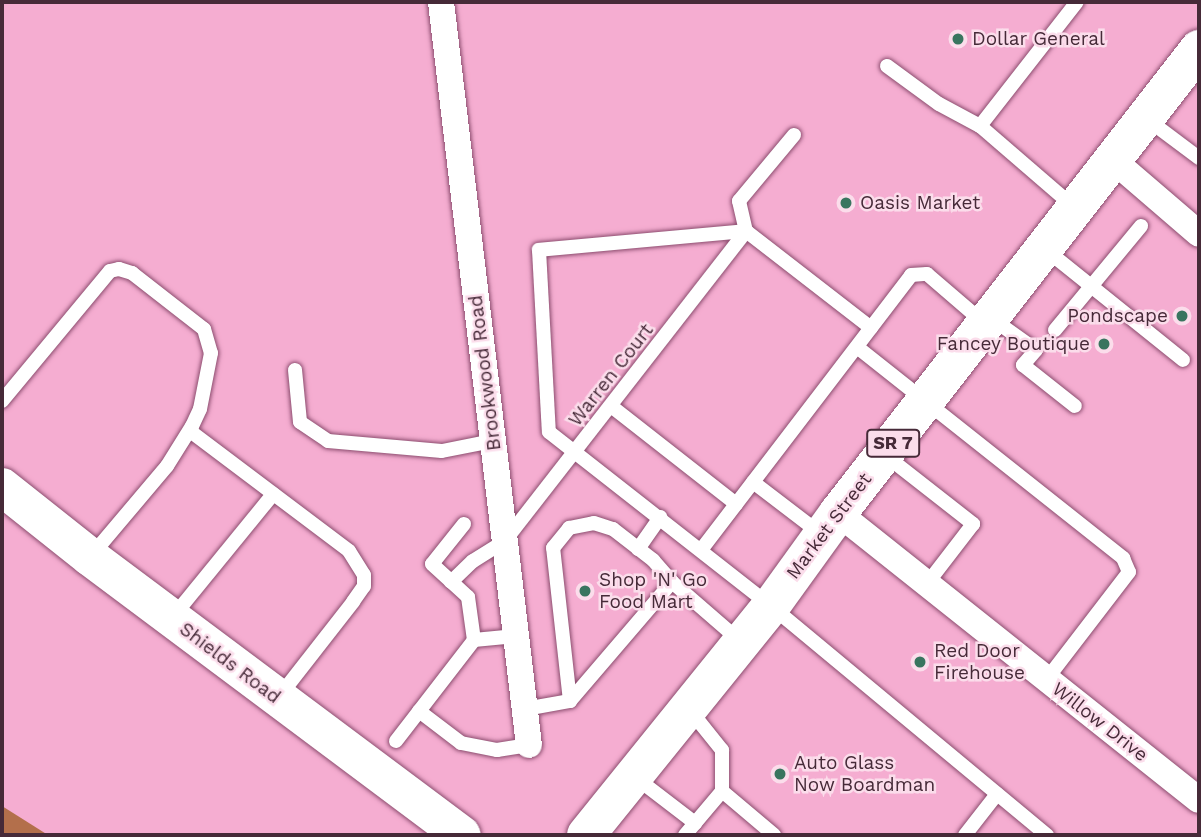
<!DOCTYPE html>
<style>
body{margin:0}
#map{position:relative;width:1201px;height:837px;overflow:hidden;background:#f5add1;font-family:"Work Sans",sans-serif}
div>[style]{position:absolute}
.forest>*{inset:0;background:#b36f4b}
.roads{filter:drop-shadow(0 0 2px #8c4d6f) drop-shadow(0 0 2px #8c4d6f)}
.service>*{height:14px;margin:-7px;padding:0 7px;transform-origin:7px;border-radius:7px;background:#fff}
.minor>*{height:26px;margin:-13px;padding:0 13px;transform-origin:13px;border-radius:13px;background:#fff}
.secondary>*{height:38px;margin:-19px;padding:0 19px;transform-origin:19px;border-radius:19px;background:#fff}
.primary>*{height:38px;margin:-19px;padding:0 19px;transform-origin:19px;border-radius:19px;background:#fff}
.dots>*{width:19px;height:19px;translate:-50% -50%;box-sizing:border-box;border:4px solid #fbddeb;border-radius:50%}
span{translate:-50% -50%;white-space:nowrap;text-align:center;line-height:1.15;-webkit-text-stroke:5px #fbddeb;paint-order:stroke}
.shield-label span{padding:2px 5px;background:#fbddeb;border:2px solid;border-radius:5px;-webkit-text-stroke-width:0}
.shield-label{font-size:18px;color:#462a38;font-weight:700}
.poi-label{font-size:19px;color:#462a38}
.left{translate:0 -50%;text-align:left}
.right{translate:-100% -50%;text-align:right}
.street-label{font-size:19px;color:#462a38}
.frame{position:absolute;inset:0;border:4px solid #462a38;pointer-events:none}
</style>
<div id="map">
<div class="forest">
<div style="clip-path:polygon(2px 806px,48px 835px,2px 835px)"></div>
</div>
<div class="roads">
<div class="service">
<div style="left:887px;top:66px;width:64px;rotate:36.2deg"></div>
<div style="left:939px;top:104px;width:47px;rotate:28.2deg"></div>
<div style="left:1147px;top:119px;width:65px;rotate:36.9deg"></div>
<div style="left:794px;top:135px;width:86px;rotate:129.8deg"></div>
<div style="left:739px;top:201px;width:31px;rotate:77deg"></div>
<div style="left:746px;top:231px;width:158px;rotate:37.8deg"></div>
<div style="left:1074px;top:207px;width:124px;rotate:-139.2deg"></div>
<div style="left:980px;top:126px;width:157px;rotate:-52deg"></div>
<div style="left:746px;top:231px;width:208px;rotate:174.8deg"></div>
<div style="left:539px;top:250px;width:182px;rotate:86.9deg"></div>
<div style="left:549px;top:432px;width:282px;rotate:38.1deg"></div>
<div style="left:771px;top:606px;width:359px;rotate:39.7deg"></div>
<div style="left:1045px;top:249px;width:177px;rotate:38.8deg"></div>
<div style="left:991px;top:318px;width:55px;rotate:35.4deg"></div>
<div style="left:1036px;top:350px;width:20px;rotate:131deg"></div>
<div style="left:1023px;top:365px;width:66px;rotate:38.3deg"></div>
<div style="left:1055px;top:330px;width:135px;rotate:-50.4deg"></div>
<div style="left:857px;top:347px;width:340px;rotate:38.4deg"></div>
<div style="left:1123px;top:558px;width:15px;rotate:67deg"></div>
<div style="left:1129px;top:572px;width:135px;rotate:127.5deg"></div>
<div style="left:295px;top:370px;width:52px;rotate:84.5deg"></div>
<div style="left:300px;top:422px;width:34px;rotate:34deg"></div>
<div style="left:328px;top:441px;width:114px;rotate:5deg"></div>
<div style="left:442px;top:451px;width:52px;rotate:-11.1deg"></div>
<div style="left:2px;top:401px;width:169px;rotate:-50.3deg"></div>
<div style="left:110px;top:271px;width:9px;rotate:-13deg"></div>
<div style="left:119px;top:269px;width:14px;rotate:17deg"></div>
<div style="left:132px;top:273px;width:91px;rotate:37.9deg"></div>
<div style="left:204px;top:329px;width:25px;rotate:74deg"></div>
<div style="left:211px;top:353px;width:57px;rotate:101.1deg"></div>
<div style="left:200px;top:409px;width:19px;rotate:115deg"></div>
<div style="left:192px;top:426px;width:47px;rotate:122deg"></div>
<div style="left:167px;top:466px;width:119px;rotate:130.2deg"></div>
<div style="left:611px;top:406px;width:159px;rotate:38.1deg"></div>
<div style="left:190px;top:431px;width:199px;rotate:37deg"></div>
<div style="left:349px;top:551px;width:28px;rotate:58deg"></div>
<div style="left:364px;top:575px;width:11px;rotate:90deg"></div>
<div style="left:364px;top:586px;width:19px;rotate:125deg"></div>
<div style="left:353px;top:602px;width:122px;rotate:128deg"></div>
<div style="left:885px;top:455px;width:112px;rotate:38.1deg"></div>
<div style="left:973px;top:524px;width:77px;rotate:127.6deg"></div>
<div style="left:753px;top:482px;width:86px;rotate:37.4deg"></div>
<div style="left:464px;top:524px;width:51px;rotate:128.7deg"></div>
<div style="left:432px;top:564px;width:49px;rotate:42.5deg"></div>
<div style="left:468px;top:597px;width:43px;rotate:82.1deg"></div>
<div style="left:638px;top:549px;width:39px;rotate:-55deg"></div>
<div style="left:701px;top:550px;width:346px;rotate:-52.6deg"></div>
<div style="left:911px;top:275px;width:16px;rotate:-4deg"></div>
<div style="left:927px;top:274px;width:75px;rotate:40.7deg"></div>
<div style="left:451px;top:582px;width:30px;rotate:-44deg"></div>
<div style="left:473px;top:561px;width:36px;rotate:-32deg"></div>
<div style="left:504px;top:542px;width:394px;rotate:-52.1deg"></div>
<div style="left:172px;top:618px;width:160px;rotate:-50.8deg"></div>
<div style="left:570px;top:701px;width:154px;rotate:-96.3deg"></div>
<div style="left:553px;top:548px;width:26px;rotate:-51deg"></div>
<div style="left:569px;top:528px;width:25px;rotate:-11deg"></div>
<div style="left:594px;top:523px;width:20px;rotate:18deg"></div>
<div style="left:613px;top:529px;width:51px;rotate:37.8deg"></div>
<div style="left:653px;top:560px;width:29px;rotate:49deg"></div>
<div style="left:525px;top:709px;width:46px;rotate:-10.1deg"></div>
<div style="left:570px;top:701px;width:157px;rotate:-49.4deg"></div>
<div style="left:672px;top:582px;width:90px;rotate:40.9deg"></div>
<div style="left:689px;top:709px;width:53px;rotate:51.2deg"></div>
<div style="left:722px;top:750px;width:41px;rotate:90deg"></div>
<div style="left:419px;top:711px;width:53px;rotate:37.3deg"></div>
<div style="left:461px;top:743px;width:37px;rotate:11deg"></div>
<div style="left:497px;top:750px;width:32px;rotate:-9deg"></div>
<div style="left:396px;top:741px;width:128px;rotate:-52.3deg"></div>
<div style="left:474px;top:640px;width:42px;rotate:-5.4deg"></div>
<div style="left:635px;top:777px;width:76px;rotate:37.5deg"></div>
<div style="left:685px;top:835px;width:57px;rotate:-49.9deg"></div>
<div style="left:722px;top:791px;width:68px;rotate:40.2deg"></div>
<div style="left:965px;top:835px;width:52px;rotate:-52deg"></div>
</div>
<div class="minor">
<div style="left:441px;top:2px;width:748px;rotate:83.25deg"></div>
<div style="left:1113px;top:160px;width:113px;rotate:40.7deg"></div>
<div style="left:838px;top:513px;width:461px;rotate:38.5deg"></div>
</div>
<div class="secondary">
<div style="left:2px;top:487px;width:112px;rotate:38.5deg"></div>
<div style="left:90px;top:557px;width:464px;rotate:36.8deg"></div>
</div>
<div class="primary">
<div style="left:586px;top:835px;width:294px;rotate:-51.1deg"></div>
<div style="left:771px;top:606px;width:115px;rotate:-54.2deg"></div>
<div style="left:838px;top:513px;width:588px;rotate:-52.12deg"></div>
</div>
</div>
<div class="dots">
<div style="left:958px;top:39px;background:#39755f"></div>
<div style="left:846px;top:203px;background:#39755f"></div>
<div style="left:1182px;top:316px;background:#39755f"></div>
<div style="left:1104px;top:344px;background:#39755f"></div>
<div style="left:585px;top:591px;background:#39755f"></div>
<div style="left:920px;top:662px;background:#39755f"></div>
<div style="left:780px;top:774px;background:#39755f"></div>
</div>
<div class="shield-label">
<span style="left:893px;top:443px">SR 7</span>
</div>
<div class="poi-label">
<span class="left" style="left:972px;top:39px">Dollar General</span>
<span class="left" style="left:860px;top:203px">Oasis Market</span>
<span class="right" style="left:1168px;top:316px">Pondscape</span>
<span class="right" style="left:1090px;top:344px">Fancey Boutique</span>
<span class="left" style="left:599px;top:591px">Shop 'N' Go<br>Food Mart</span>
<span class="left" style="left:934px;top:662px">Red Door<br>Firehouse</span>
<span class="left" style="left:794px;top:774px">Auto Glass<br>Now Boardman</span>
</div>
<div class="street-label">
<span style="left:485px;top:373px;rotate:-97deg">Brookwood Road</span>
<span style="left:611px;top:375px;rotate:-52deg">Warren Court</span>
<span style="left:829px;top:526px;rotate:-53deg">Market Street</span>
<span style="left:230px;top:663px;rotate:37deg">Shields Road</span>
<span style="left:1100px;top:722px;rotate:38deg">Willow Drive</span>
</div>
<div class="frame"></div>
</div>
